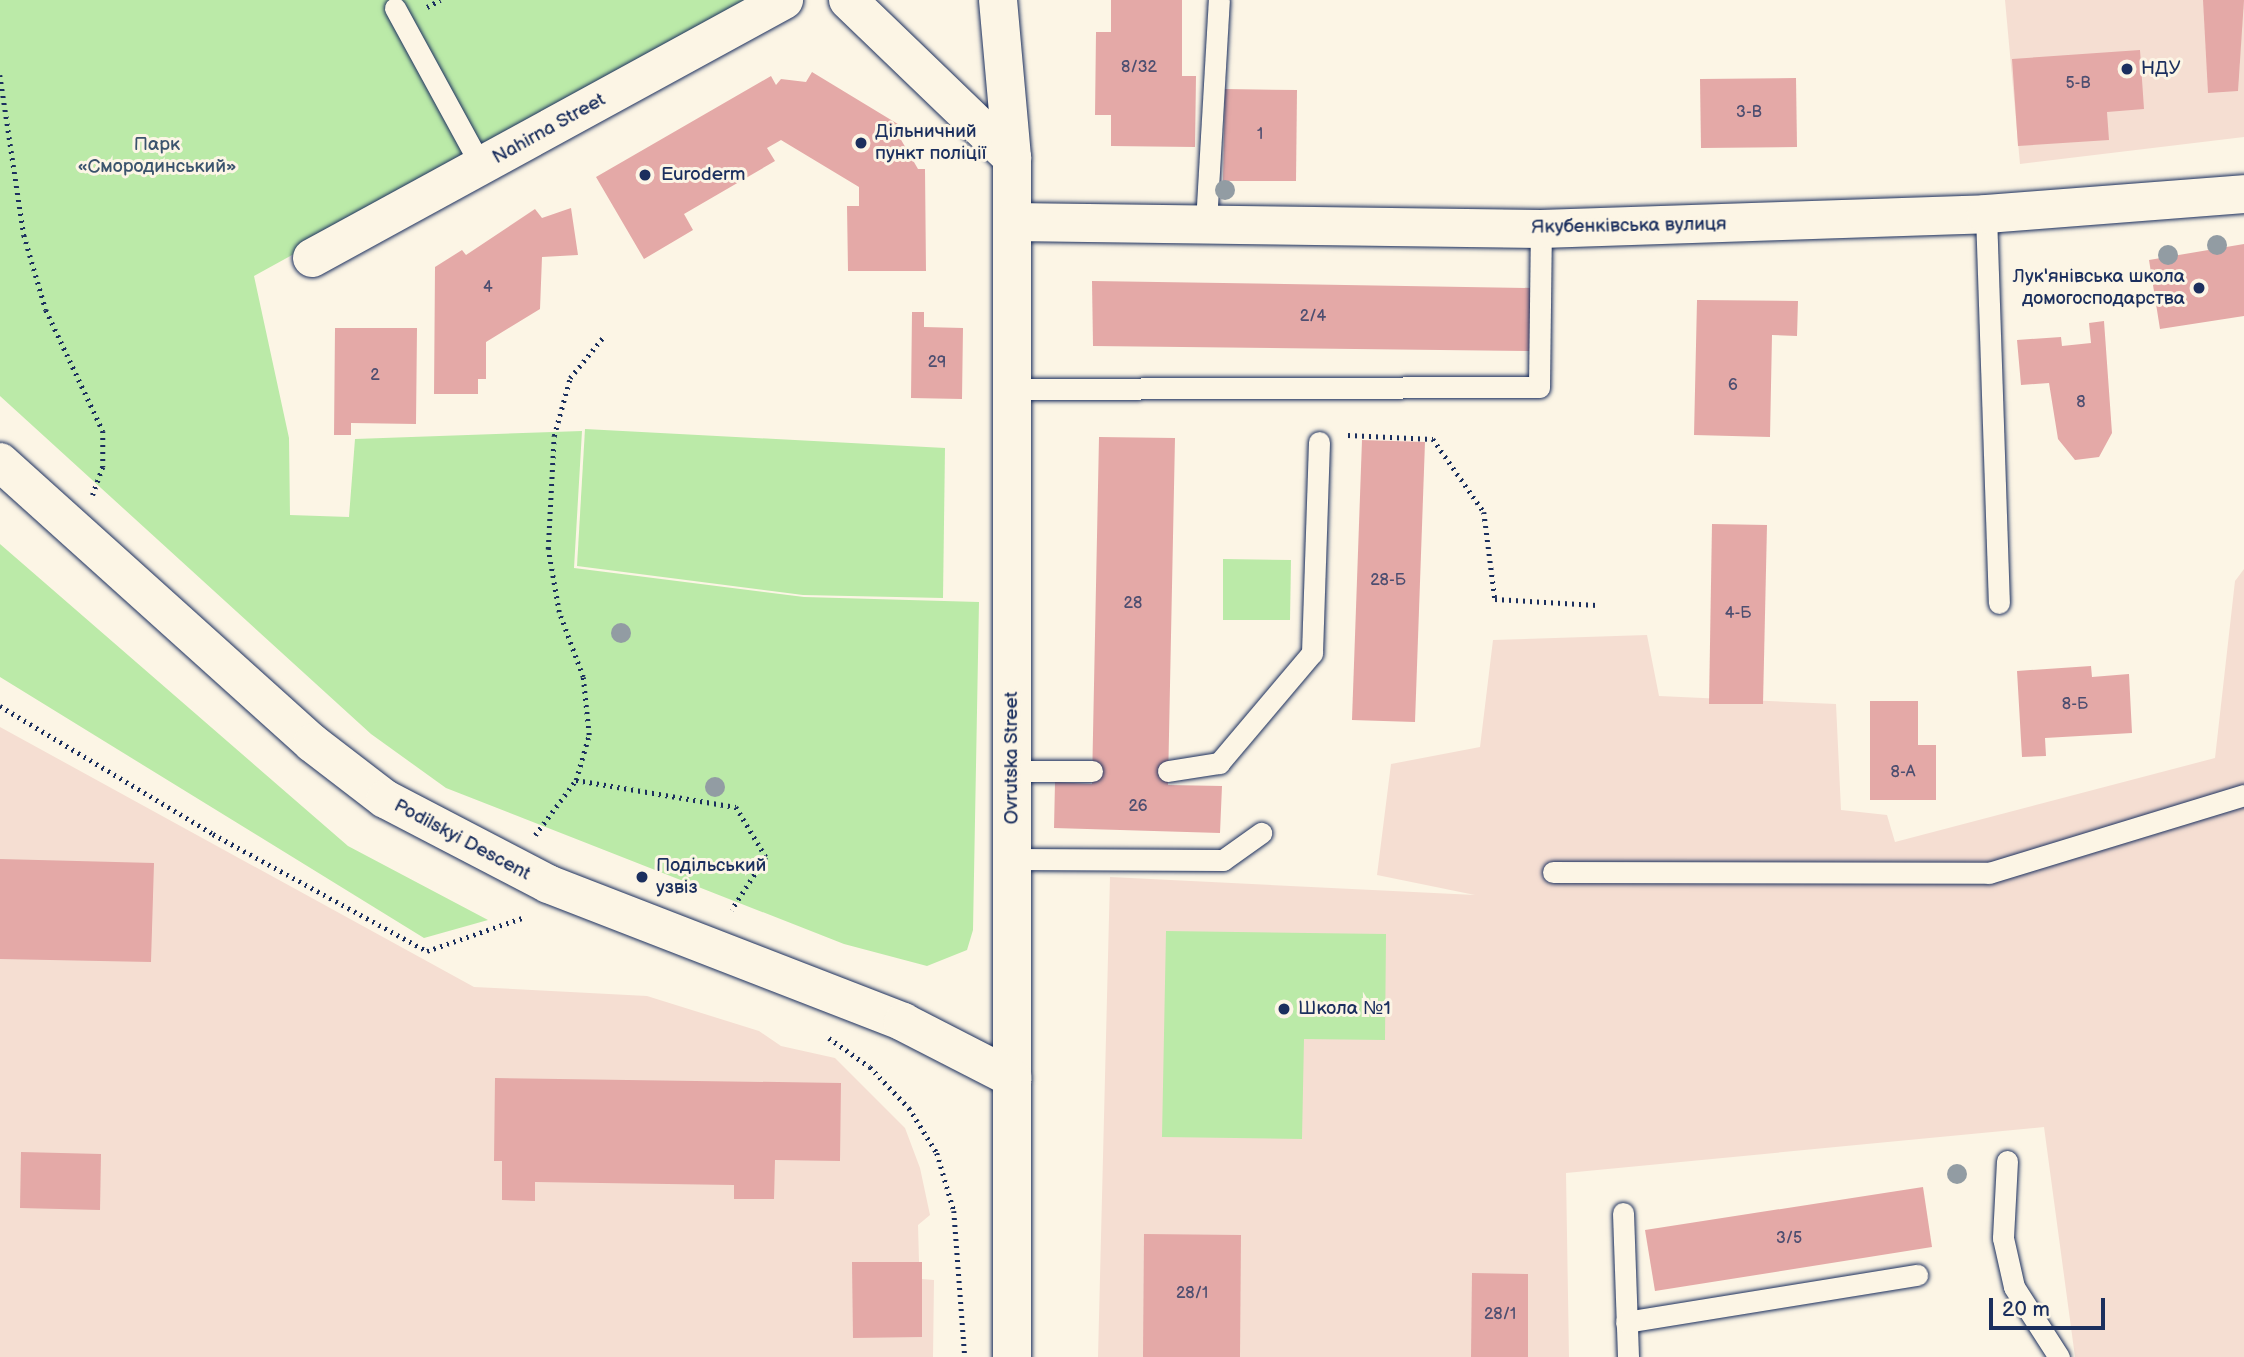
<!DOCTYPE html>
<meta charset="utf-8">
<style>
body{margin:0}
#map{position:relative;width:2244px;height:1357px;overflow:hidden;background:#fcf5e5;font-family:"Balsamiq Sans",sans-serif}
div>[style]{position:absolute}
.built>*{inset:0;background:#f5ded2}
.green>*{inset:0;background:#bbeaa8}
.building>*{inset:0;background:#e4a9a7}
.path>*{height:4.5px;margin-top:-2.25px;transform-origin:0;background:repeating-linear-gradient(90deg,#1b2f5e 0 2px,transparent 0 7px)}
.roads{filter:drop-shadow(0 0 2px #1b2f5e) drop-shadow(0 0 2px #1b2f5e)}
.service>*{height:21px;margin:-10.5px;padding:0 10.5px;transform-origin:10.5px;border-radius:10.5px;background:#fcf5e5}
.minor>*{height:38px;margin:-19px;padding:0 19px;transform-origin:19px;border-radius:19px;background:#fcf5e5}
.tertiary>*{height:38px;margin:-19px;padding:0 19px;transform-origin:19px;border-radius:19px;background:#fcf5e5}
.trees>*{width:20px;height:20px;margin:-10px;border-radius:50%;background:#929ca3}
.dots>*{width:19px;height:19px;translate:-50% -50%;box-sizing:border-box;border:4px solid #fcf5e5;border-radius:50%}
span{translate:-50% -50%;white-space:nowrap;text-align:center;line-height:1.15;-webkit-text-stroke:6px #fcf5e5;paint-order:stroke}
.number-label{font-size:16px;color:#4d4e70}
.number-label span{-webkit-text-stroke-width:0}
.poi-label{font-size:19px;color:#1b2f5e}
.left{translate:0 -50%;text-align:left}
.right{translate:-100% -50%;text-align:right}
.street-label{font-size:19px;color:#1b2f5e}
.park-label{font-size:19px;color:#3b546d}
.scale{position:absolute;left:1989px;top:1298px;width:116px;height:32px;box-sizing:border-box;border:4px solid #1b2f5e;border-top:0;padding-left:9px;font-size:21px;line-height:24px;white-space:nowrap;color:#1b2f5e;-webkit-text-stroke:5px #fcf5e5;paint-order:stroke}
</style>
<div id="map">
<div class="built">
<div style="clip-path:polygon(2005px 0,2244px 0,2244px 137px,2020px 164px)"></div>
<div style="clip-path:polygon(2244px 569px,2244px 1357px,2075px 1357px,2044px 1127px,1566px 1173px,1569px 1357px,1098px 1357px,1110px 877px,1475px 895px,1377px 875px,1391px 764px,1480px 747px,1493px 640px,1647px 635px,1659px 696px,1836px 704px,1841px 810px,1887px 815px,1895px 842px,2215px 758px,2235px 581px)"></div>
<div style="clip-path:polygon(0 727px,474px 987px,647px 996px,759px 1031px,781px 1046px,835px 1058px,905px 1128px,920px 1168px,930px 1215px,918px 1225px,919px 1261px,922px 1279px,934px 1280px,933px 1357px,0 1357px)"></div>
</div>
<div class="green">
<div style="clip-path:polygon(0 0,755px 0,254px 276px,289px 438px,290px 515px,349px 517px,355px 439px,582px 431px,574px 568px,804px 597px,979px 602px,973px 930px,967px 950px,927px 966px,844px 944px,446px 788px,371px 734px,0 396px)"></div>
<div style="clip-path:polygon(585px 429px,945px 448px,943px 598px,803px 595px,577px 566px)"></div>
<div style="clip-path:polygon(0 544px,348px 846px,488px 920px,424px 938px,0 677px)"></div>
<div style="clip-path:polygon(1223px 559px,1291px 560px,1290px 620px,1223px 620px)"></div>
<div style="clip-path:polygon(1166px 931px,1386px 934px,1385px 1040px,1304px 1039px,1302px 1139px,1162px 1137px)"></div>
</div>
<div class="building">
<div style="clip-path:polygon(1111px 0,1182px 0,1182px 76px,1196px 76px,1195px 147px,1111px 146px,1111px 115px,1095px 115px,1096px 32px,1111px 32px)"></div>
<div style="clip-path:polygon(2203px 0,2244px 0,2238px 91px,2208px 93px)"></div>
<div style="clip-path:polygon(2140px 50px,2144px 109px,2107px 112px,2109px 140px,2018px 146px,2012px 59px)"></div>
<div style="clip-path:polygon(812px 72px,906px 129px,900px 138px,918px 169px,925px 169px,926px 271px,848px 271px,847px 206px,859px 206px,859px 187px,781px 140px,767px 148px,775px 161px,684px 214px,693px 230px,644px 259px,596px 177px,771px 76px,776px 85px,781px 79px,806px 82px)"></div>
<div style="clip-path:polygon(1796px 78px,1797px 147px,1701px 148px,1700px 79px)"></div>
<div style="clip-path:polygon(1225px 89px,1297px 90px,1296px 181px,1223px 181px)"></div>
<div style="clip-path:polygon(571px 208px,578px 255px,542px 257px,540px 309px,486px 342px,486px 379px,478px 379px,478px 394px,434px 394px,435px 267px,462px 250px,466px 255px,535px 209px,542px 218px)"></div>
<div style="clip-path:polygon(2244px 244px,2244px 316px,2160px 329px,2149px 260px)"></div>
<div style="clip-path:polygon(1092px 281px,1533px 288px,1533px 351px,1093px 346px)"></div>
<div style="clip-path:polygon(1697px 300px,1798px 301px,1797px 336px,1772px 335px,1770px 437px,1694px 435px)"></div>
<div style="clip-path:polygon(912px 312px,924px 312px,924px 327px,963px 328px,962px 399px,911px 398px)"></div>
<div style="clip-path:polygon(2104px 321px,2112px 433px,2099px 457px,2075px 460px,2058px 439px,2049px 383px,2021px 385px,2017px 340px,2061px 337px,2062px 346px,2091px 343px,2089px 323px)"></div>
<div style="clip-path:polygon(335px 328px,417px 328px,416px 424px,351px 423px,351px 435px,334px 435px)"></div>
<div style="clip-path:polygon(1099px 437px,1175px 438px,1168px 785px,1222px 786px,1220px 833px,1054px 828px,1055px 782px,1092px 784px)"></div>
<div style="clip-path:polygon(1362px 440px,1425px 442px,1415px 722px,1352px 720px)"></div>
<div style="clip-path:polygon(1712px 524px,1767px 525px,1763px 704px,1709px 704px)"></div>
<div style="clip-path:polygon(2091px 666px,2092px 677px,2129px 674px,2132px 733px,2045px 738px,2046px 756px,2022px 757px,2017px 671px)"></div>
<div style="clip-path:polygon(1870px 701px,1918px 701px,1918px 745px,1936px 745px,1936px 800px,1870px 800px)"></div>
<div style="clip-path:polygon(0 859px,154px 863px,151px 962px,0 959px)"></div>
<div style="clip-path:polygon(495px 1078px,841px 1083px,840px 1161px,775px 1160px,774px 1199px,734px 1199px,734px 1185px,535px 1182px,535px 1201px,502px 1200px,502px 1161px,494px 1161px)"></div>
<div style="clip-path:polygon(21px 1152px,101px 1154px,100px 1210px,20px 1208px)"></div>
<div style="clip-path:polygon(1923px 1187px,1932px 1247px,1655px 1291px,1645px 1230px)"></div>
<div style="clip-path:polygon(1144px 1234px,1241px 1235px,1240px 1357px,1143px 1357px)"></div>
<div style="clip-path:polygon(852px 1262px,922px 1262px,922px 1337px,853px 1338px)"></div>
<div style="clip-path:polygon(1472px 1273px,1528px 1274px,1528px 1357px,1471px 1357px)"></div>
</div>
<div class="path">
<div style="left:427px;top:7px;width:15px;rotate:-28deg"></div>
<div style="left:0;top:75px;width:162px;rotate:81.5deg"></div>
<div style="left:24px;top:235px;width:78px;rotate:73.7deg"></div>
<div style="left:46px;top:310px;width:134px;rotate:64.8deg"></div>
<div style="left:103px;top:431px;width:36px;rotate:90deg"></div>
<div style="left:103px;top:467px;width:30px;rotate:110deg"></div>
<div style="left:1348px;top:435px;width:85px;rotate:2.7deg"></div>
<div style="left:1433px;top:439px;width:89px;rotate:55.1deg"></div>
<div style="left:1484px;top:512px;width:88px;rotate:82.8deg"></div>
<div style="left:1495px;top:599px;width:102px;rotate:3.4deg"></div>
<div style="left:0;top:706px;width:249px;rotate:31deg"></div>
<div style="left:213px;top:834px;width:244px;rotate:28.7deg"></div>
<div style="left:427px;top:951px;width:101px;rotate:-19.2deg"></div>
<div style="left:576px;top:780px;width:162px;rotate:9.6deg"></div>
<div style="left:736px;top:807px;width:58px;rotate:59deg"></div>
<div style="left:766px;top:857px;width:63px;rotate:122.7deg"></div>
<div style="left:535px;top:835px;width:69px;rotate:-53.3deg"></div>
<div style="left:576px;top:780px;width:47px;rotate:-73.9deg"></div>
<div style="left:589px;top:735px;width:58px;rotate:-95.9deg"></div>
<div style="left:583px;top:677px;width:69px;rotate:-110.3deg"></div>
<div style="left:559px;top:612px;width:64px;rotate:-99.9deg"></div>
<div style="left:548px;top:549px;width:113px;rotate:-87deg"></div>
<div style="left:554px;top:436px;width:60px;rotate:-74.6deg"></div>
<div style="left:570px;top:378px;width:55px;rotate:-50.9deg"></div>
<div style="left:829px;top:1038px;width:50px;rotate:35.3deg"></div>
<div style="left:870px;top:1067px;width:57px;rotate:46.4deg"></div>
<div style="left:909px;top:1108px;width:53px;rotate:58.1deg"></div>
<div style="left:937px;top:1153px;width:60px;rotate:73.7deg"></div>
<div style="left:954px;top:1211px;width:146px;rotate:85.7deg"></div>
</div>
<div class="roads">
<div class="service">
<div style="left:395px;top:8px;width:180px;rotate:61.4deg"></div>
<div style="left:1986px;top:214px;width:389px;rotate:88.1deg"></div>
<div style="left:1206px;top:223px;width:223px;rotate:-86.7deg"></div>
<div style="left:1012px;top:389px;width:527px;rotate:-0.22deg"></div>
<div style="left:1539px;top:387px;width:158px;rotate:-89.3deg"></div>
<div style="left:1012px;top:771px;width:80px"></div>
<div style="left:1168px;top:771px;width:52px;rotate:-8.9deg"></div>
<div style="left:1219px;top:763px;width:144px;rotate:-49.8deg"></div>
<div style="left:1312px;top:653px;width:211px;rotate:-88.1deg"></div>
<div style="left:1012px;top:859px;width:211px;rotate:0.3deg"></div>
<div style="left:1223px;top:860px;width:47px;rotate:-35.4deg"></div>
<div style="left:1553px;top:872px;width:436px;rotate:0.1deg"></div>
<div style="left:1989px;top:873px;width:267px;rotate:-17deg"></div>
<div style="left:2007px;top:1161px;width:77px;rotate:93deg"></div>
<div style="left:2003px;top:1238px;width:50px;rotate:77.3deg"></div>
<div style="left:2014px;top:1287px;width:83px;rotate:57.3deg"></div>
<div style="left:1623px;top:1213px;width:144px;rotate:88deg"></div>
<div style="left:1626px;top:1322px;width:295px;rotate:-9.2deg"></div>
</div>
<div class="minor">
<div style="left:848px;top:0;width:228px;rotate:43.9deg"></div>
<div style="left:998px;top:0;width:159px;rotate:84.9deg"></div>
<div style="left:1012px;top:158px;width:920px;rotate:90deg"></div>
<div style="left:1012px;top:222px;width:529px;rotate:0.76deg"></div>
<div style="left:1541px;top:229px;width:445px;rotate:-1.9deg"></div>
<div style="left:1986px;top:214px;width:259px;rotate:-4.4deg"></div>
<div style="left:312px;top:258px;width:538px;rotate:-28.66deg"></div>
</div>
<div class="tertiary">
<div style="left:0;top:462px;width:420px;rotate:42deg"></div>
<div style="left:312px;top:743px;width:92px;rotate:37.5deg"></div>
<div style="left:385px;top:799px;width:184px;rotate:27.5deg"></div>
<div style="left:548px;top:884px;width:381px;rotate:21.2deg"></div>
<div style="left:903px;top:1022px;width:123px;rotate:27.2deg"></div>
<div style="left:1012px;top:1078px;width:279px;rotate:90deg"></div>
</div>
</div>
<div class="trees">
<div style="left:1225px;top:190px"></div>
<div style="left:2217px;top:245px"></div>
<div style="left:2168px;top:255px"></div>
<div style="left:621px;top:633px"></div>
<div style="left:715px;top:787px"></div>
<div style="left:1957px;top:1174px"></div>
</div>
<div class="dots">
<div style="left:2127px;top:69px;background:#1b2f5e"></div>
<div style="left:861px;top:143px;background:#1b2f5e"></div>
<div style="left:645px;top:175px;background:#1b2f5e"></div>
<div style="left:2199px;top:288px;background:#1b2f5e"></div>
<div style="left:642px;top:877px;background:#1b2f5e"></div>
<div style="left:1284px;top:1009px;background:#1b2f5e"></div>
</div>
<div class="number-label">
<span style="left:1139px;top:68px">8/32</span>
<span style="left:2078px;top:84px">5-В</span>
<span style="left:1749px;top:113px">3-В</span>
<span style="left:1260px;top:135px">1</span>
<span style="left:488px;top:288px">4</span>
<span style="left:1313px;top:317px">2/4</span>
<span style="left:937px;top:363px">29</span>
<span style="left:375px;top:376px">2</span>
<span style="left:1733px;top:386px">6</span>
<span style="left:2081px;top:403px">8</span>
<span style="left:1388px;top:581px">28-Б</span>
<span style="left:1133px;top:604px">28</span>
<span style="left:1738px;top:614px">4-Б</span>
<span style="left:2075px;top:705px">8-Б</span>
<span style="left:1903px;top:773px">8-А</span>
<span style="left:1138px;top:807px">26</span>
<span style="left:1789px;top:1239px">3/5</span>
<span style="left:1192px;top:1294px">28/1</span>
<span style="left:1500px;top:1315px">28/1</span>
</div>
<div class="poi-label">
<span class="left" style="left:2141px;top:69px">НДУ</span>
<span class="left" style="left:875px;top:143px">Дільничний<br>пункт поліції</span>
<span class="left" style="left:661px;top:175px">Euroderm</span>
<span class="right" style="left:2185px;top:288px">Лук'янівська школа<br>домогосподарства</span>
<span class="left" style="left:656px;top:877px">Подільський<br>узвіз</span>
<span class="left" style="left:1298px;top:1009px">Школа №1</span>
</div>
<div class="street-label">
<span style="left:549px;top:129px;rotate:-29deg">Nahirna Street</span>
<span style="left:1629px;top:226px;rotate:-1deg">Якубенківська вулиця</span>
<span style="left:1012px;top:758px;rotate:-90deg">Ovrutska Street</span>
<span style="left:462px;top:840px;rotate:28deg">Podilskyi Descent</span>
</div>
<div class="park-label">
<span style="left:157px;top:156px">Парк<br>«Смородинський»</span>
</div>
<div class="scale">20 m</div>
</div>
